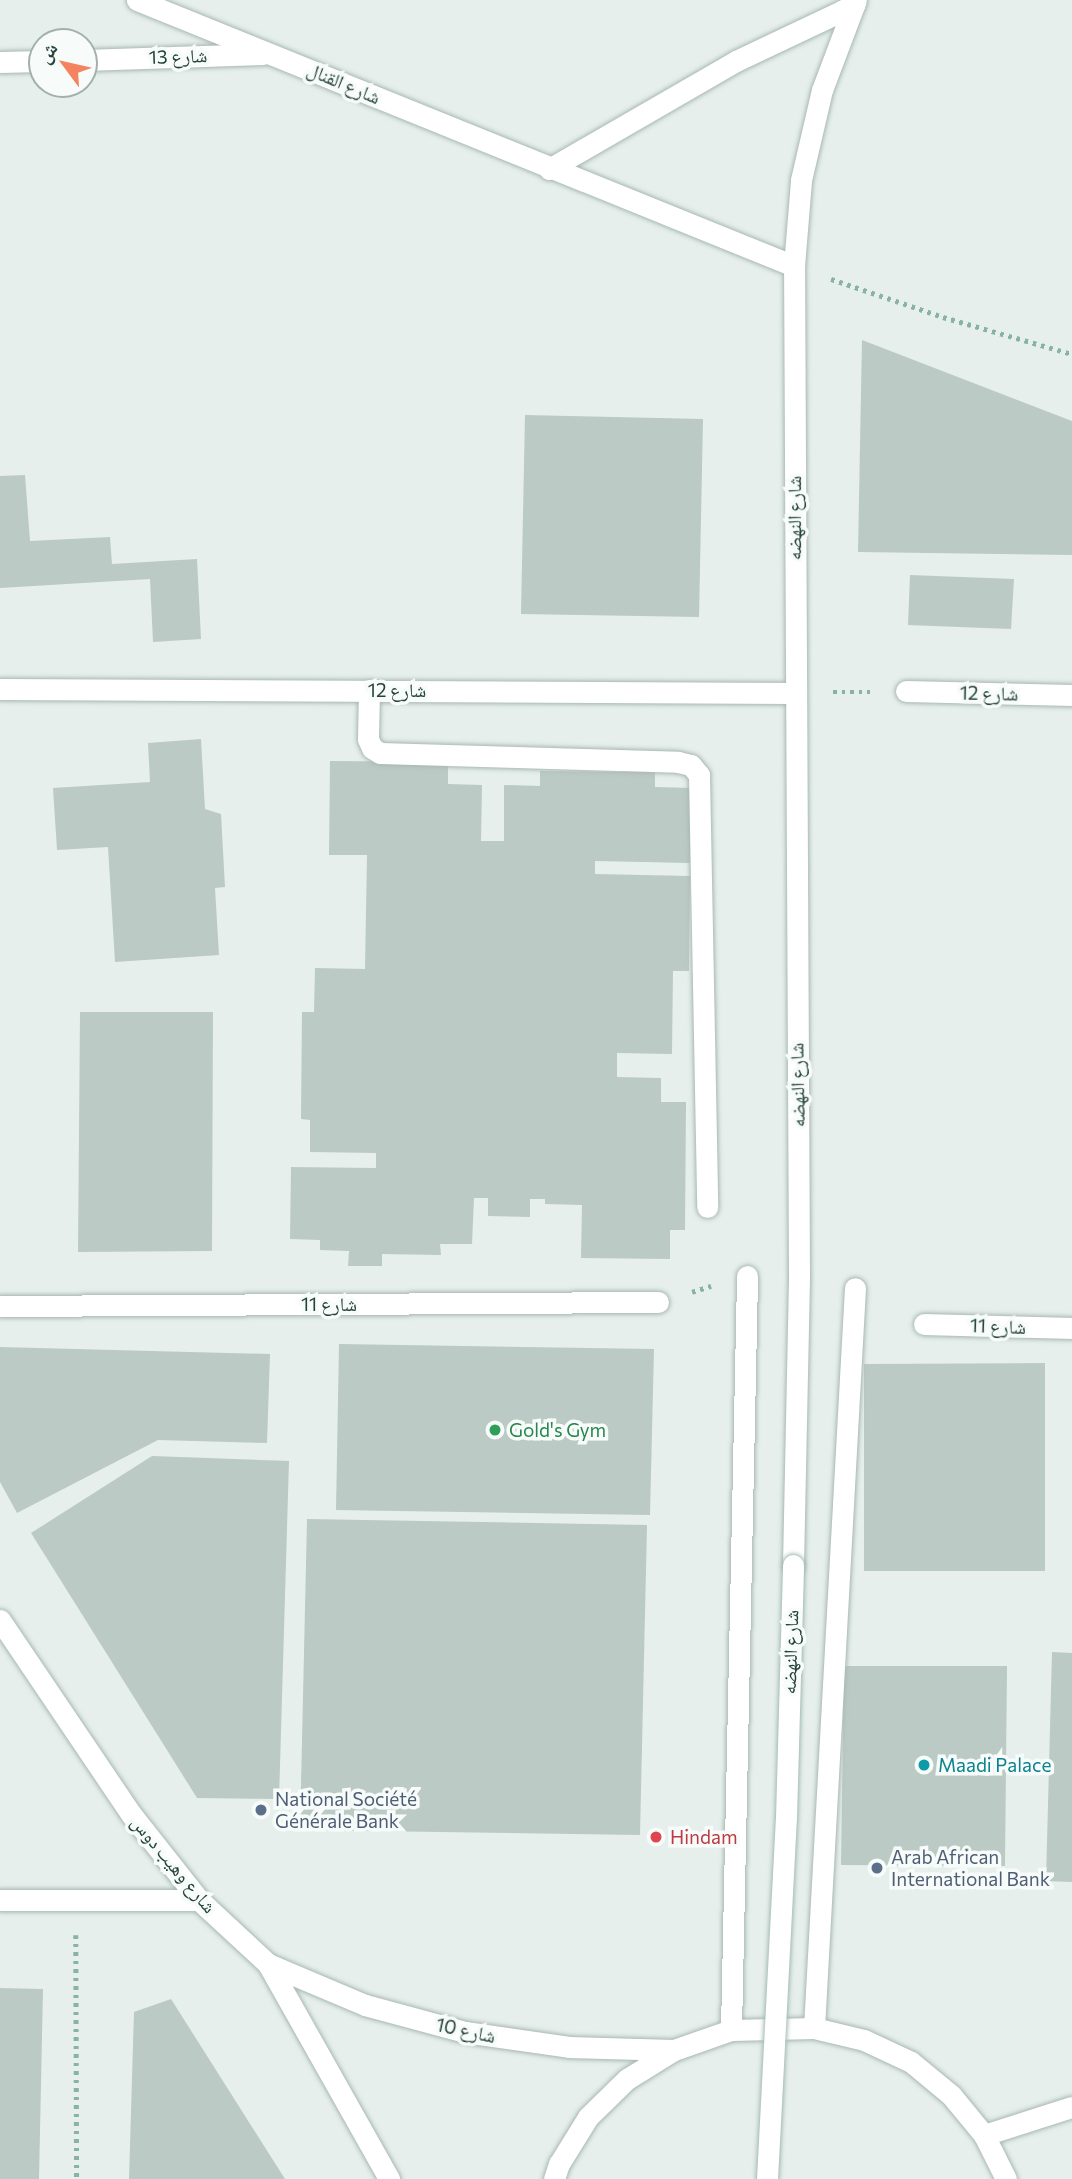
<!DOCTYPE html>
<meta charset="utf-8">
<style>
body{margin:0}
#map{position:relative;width:1072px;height:2179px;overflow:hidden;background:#e6efeb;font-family:Commissioner,"Noto Naskh Arabic",sans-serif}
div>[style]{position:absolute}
.building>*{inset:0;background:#bbcac4}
.path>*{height:4.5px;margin-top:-2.25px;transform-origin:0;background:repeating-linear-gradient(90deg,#86b3a5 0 3.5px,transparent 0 8.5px)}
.roads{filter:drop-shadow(0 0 2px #a8b8b2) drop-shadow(0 0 2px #a8b8b2)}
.service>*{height:21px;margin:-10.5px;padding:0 10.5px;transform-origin:10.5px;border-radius:10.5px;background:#fff}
.pedestrian>*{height:21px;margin:-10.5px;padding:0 10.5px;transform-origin:10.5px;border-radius:10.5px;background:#fff}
.minor>*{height:21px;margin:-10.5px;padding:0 10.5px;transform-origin:10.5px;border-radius:10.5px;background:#fff}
.secondary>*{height:21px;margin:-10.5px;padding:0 10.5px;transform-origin:10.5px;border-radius:10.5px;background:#fff}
.bridges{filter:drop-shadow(0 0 2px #a4bbb3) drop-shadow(0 0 2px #a4bbb3)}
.secondary-bridge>*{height:21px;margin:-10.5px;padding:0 10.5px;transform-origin:10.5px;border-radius:10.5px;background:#fff}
.dots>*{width:19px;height:19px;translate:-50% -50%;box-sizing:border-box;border:4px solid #f7fbf9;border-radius:50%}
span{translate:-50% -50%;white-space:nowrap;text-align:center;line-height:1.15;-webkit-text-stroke:7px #f7fbf9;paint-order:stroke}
.street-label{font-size:19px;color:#24423a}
.leisure-label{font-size:19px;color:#27864d}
.left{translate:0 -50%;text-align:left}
.culture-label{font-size:19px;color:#0d838f}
.service-label{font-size:19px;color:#4e5e75}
.health-label{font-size:19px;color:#be3a42}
.north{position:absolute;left:28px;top:28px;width:70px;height:70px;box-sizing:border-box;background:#f7fbf9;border:2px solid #a3b1ad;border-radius:50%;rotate:303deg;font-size:19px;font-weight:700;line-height:28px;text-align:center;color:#24423a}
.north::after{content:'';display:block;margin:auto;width:24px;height:32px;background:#f4845f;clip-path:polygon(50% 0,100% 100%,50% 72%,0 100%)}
</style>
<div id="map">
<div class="building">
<div style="clip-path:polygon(862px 340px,1072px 421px,1072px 555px,858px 552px)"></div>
<div style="clip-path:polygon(525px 415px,703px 419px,699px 617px,521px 614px)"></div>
<div style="clip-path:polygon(25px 475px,30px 541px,110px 537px,112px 564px,197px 559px,201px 639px,153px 642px,150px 579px,0 588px,0 476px)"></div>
<div style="clip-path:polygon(910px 575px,1014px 579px,1011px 629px,908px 625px)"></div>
<div style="clip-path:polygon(201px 739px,205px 809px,221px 814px,225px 887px,215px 888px,219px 955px,115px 962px,108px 847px,57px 850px,53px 788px,150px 782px,148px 743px)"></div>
<div style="clip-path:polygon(330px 761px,448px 762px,448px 784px,482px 785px,481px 841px,504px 841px,504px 785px,540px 786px,540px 771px,622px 772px,622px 764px,655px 765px,655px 787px,692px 788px,690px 863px,595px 861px,595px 874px,690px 876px,689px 971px,673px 971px,672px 1054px,617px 1053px,617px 1077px,661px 1078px,661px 1102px,686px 1102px,685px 1230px,670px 1230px,670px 1259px,581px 1258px,582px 1205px,545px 1204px,545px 1199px,530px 1199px,530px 1217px,488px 1216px,488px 1198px,474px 1198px,472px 1244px,440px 1244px,441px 1255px,382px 1254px,382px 1266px,348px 1266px,349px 1251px,320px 1250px,320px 1240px,290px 1239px,291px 1167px,376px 1168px,376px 1153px,310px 1152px,310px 1120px,301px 1119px,302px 1012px,314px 1012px,315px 968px,365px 969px,367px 855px,329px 855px)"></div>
<div style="clip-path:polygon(80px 1012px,213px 1012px,212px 1251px,78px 1252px)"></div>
<div style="clip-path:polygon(339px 1344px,654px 1349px,650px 1515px,336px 1510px)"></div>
<div style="clip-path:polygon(0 1347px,270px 1354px,267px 1443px,158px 1440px,17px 1513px,0 1482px)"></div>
<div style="clip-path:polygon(1045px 1363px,1045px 1571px,864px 1571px,864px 1364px)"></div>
<div style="clip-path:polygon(152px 1456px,289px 1461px,279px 1799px,197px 1798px,31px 1533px)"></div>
<div style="clip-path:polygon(307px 1519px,647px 1525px,640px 1835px,300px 1830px)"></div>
<div style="clip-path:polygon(1052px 1652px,1072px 1653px,1072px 1882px,1046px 1881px)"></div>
<div style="clip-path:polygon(844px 1666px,1007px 1666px,1005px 1866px,841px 1865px)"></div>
<div style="clip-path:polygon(0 1988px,43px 1989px,39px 2179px,0 2179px)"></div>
<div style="clip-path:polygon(171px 1999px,285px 2179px,129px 2179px,134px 2012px)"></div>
</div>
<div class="path">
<div style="left:831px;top:279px;width:118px;rotate:18.7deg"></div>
<div style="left:943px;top:317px;width:134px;rotate:16deg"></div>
<div style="left:833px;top:692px;width:37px"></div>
<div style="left:692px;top:1292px;width:20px;rotate:-18deg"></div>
<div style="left:76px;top:1935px;width:244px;rotate:89.8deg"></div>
</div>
<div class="roads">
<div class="service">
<div style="left:369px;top:690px;width:49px;rotate:91.2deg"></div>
<div style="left:368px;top:739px;width:10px;rotate:66deg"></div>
<div style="left:372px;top:748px;width:9px;rotate:32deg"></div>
<div style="left:380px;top:753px;width:298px;rotate:1.7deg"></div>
<div style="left:678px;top:762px;width:13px;rotate:13deg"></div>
<div style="left:691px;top:765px;width:13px;rotate:51deg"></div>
<div style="left:699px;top:775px;width:432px;rotate:88.9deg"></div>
</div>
<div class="pedestrian">
<div style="left:814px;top:2028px;width:741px;rotate:-86.83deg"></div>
<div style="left:731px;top:2030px;width:754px;rotate:-88.78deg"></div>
</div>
<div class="minor">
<div style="left:137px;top:0;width:709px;rotate:22.04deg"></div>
<div style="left:84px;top:60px;width:179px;rotate:-1.9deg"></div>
<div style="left:0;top:62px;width:42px;rotate:-1.4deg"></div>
<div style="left:549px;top:169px;width:216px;rotate:-30deg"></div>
<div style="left:736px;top:61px;width:131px;rotate:-25.4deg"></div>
<div style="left:0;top:689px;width:794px;rotate:0.29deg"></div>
<div style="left:906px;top:691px;width:166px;rotate:1.4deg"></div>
<div style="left:0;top:1306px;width:658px;rotate:-0.35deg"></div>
<div style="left:924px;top:1324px;width:148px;rotate:1.5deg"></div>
<div style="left:0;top:1620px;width:234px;rotate:56deg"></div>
<div style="left:131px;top:1814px;width:110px;rotate:51.7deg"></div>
<div style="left:199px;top:1900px;width:94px;rotate:42.8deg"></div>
<div style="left:268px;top:1964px;width:247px;rotate:60.6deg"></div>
<div style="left:0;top:1900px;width:199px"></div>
<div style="left:268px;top:1964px;width:105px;rotate:22.9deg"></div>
<div style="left:365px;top:2005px;width:104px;rotate:15.1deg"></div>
<div style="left:465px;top:2032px;width:105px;rotate:8.2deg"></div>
<div style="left:569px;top:2047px;width:105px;rotate:1.6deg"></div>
<div style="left:984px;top:2135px;width:92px;rotate:-17.7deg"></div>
<div style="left:554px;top:2179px;width:16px;rotate:-72deg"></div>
<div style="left:559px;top:2164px;width:55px;rotate:-58.3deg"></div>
<div style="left:588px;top:2117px;width:54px;rotate:-44.3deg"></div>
<div style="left:627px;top:2079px;width:55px;rotate:-31.7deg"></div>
<div style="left:674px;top:2050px;width:60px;rotate:-19.3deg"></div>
<div style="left:731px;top:2030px;width:83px;rotate:-1.4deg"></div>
<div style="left:814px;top:2028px;width:51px;rotate:13.5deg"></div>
<div style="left:864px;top:2040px;width:52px;rotate:25.1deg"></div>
<div style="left:911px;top:2062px;width:52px;rotate:39.5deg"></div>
<div style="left:951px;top:2095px;width:52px;rotate:50.5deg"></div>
<div style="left:984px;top:2135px;width:49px;rotate:63.4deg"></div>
</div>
<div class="secondary">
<div style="left:793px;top:1565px;width:289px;rotate:-88.8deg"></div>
<div style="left:799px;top:1276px;width:1010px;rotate:-90.28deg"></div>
<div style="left:794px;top:266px;width:86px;rotate:-85.3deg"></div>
<div style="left:801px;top:180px;width:92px;rotate:-76.9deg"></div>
<div style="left:822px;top:90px;width:96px;rotate:-69.3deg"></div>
</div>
</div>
<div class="bridges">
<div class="secondary-bridge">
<div style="left:767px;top:2179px;width:361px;rotate:-87deg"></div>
<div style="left:786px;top:1818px;width:253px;rotate:-88.4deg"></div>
</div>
</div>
<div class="dots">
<div style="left:495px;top:1430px;background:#2e9e5b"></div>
<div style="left:924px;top:1765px;background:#0f9aa8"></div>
<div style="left:261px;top:1810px;background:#5c6f8a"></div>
<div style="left:656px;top:1837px;background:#e0444e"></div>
<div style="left:877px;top:1868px;background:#5c6f8a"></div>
</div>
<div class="street-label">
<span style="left:178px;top:56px;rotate:-2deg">شارع 13</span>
<span style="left:344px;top:83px;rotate:23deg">شارع القنال</span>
<span style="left:794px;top:518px;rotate:-90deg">شارع النهضه</span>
<span style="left:397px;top:690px">شارع 12</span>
<span style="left:989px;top:693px;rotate:1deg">شارع 12</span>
<span style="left:797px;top:1085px;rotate:-91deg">شارع النهضه</span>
<span style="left:329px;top:1304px">شارع 11</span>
<span style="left:998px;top:1326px;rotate:2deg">شارع 11</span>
<span style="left:790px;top:1652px;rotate:-88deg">شارع النهضه</span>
<span style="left:174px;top:1864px;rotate:50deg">شارع وهيب دوس</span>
<span style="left:466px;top:2030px;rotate:12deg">شارع 10</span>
</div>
<div class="leisure-label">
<span class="left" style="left:509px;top:1430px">Gold's Gym</span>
</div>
<div class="culture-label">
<span class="left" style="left:938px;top:1765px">Maadi Palace</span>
</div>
<div class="service-label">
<span class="left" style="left:275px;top:1810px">National Société<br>Générale Bank</span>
<span class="left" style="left:891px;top:1868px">Arab African<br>International Bank</span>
</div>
<div class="health-label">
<span class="left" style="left:670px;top:1837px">Hindam</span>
</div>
<div class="north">ش</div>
</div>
